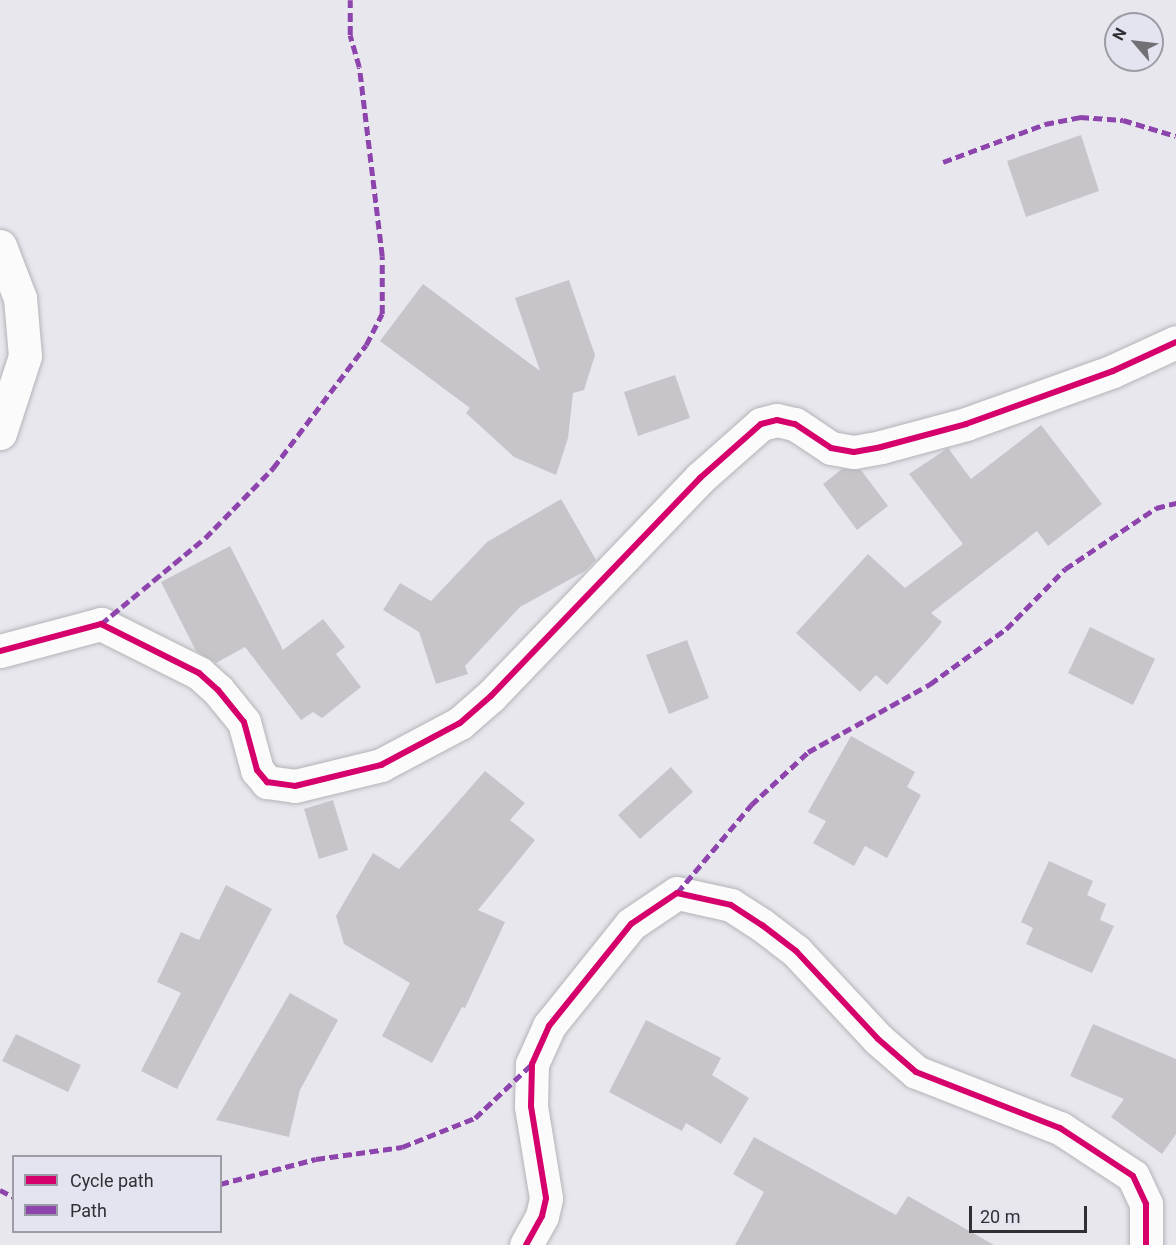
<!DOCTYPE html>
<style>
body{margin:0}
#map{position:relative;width:1176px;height:1245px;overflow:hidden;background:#e7e7ed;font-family:Roboto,sans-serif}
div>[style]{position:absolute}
.building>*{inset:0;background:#c7c5c9}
.roads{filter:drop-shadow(0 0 2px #b3b3b8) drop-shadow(0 0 2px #b3b3b8)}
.minor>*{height:33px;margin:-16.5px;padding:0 16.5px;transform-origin:16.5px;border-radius:16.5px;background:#fbfbfc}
.quiet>*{height:4.5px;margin-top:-2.25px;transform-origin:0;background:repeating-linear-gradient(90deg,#8e44ad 0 9px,transparent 0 13.5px)}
.cycleway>*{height:6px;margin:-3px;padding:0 3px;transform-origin:3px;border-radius:3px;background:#d6006c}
span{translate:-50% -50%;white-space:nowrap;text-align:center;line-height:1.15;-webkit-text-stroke:4.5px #e4e4f0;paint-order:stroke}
.legend{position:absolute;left:12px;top:1155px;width:210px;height:78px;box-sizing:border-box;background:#e4e4f0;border:2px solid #9c9ca5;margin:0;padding:8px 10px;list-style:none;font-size:18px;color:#303035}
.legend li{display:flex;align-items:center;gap:12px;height:30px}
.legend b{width:30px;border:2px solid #9c9ca5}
.north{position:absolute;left:1104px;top:12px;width:60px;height:60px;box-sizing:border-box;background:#e4e4f0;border:2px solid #9c9ca5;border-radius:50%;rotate:298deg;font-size:16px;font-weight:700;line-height:24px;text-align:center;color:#303035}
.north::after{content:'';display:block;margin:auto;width:21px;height:27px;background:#707075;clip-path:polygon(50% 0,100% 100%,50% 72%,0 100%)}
.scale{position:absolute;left:969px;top:1206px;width:118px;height:27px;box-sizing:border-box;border:3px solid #303035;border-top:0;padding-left:8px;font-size:18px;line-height:21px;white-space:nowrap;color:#303035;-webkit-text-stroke:4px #e4e4f0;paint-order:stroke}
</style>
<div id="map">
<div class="building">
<div style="clip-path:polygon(1081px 135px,1099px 191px,1026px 217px,1007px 161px)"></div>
<div style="clip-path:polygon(569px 280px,595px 355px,584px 390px,573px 393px,568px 438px,556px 475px,514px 457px,466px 413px,470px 408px,380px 341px,423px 284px,540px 371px,515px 298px)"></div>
<div style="clip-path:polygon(675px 375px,690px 418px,638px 436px,624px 392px)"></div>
<div style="clip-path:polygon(1041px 425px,1102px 504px,1048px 546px,1037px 531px,931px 613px,942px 622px,929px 638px,887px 685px,876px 675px,860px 692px,796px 633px,868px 554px,905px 588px,963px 544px,909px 474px,948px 448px,971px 479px)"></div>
<div style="clip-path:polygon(842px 469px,861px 470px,888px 506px,857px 530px,823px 484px)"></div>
<div style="clip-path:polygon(561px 499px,596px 560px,585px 571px,520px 607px,465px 666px,468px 674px,436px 684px,419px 632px,383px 610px,400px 583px,431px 601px,487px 542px)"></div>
<div style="clip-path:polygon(230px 546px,283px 650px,323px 619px,345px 647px,336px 654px,361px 687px,322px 718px,313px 712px,301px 720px,245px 647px,216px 663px,196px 651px,161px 582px)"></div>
<div style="clip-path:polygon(1090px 627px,1155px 659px,1133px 705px,1068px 673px)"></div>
<div style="clip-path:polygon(687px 640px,709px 698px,669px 714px,646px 655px)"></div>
<div style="clip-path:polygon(851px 736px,915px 772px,907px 787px,921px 795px,887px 858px,865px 846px,854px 866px,813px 843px,826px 821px,808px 812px)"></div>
<div style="clip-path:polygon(671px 767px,693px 792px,640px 839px,618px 815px)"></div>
<div style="clip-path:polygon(485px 771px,525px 803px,510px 820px,535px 840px,478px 910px,505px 922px,465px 1008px,462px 1007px,432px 1063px,382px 1036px,410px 983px,344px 944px,336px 916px,373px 853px,399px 869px)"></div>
<div style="clip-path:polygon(333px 800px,348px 850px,319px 859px,304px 809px)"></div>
<div style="clip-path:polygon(1049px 861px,1093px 881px,1087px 895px,1106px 904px,1100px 920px,1114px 926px,1092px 973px,1026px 944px,1033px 928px,1021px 922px)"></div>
<div style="clip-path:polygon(226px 885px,272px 909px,177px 1089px,141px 1071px,181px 993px,157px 982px,181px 932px,199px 940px)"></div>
<div style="clip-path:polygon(290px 993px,338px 1020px,300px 1090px,289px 1137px,216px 1120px)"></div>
<div style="clip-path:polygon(646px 1020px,721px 1058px,712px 1075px,749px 1098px,721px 1144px,686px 1123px,682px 1131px,609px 1092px)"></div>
<div style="clip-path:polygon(1093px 1024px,1176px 1059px,1176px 1134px,1162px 1154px,1111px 1117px,1124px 1099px,1070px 1076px)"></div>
<div style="clip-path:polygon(16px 1034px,81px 1065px,68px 1092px,2px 1061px)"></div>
<div style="clip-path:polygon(754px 1137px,896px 1215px,908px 1196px,994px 1245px,735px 1245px,764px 1192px,733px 1174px)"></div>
</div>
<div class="roads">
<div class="minor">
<div style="left:0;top:246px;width:56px;rotate:69deg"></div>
<div style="left:20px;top:298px;width:58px;rotate:85.1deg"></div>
<div style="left:25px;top:356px;width:81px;rotate:108deg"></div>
<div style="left:0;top:651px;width:105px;rotate:-15deg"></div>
<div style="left:101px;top:624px;width:110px;rotate:26.6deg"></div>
<div style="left:199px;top:673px;width:25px;rotate:42deg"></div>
<div style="left:218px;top:690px;width:41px;rotate:50.9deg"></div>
<div style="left:244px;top:722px;width:50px;rotate:74.8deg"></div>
<div style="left:257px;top:770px;width:16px;rotate:50deg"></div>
<div style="left:267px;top:782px;width:28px;rotate:8deg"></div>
<div style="left:295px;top:786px;width:89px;rotate:-13.7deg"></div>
<div style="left:381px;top:765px;width:89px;rotate:-28deg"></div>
<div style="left:460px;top:723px;width:41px;rotate:-41.1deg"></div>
<div style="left:491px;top:696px;width:302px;rotate:-46.2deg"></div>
<div style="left:700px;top:478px;width:81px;rotate:-41.5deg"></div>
<div style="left:761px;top:424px;width:16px;rotate:-14deg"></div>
<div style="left:777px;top:420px;width:18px;rotate:13deg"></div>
<div style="left:795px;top:424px;width:43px;rotate:33.7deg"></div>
<div style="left:831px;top:448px;width:23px;rotate:10deg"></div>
<div style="left:854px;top:452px;width:27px;rotate:-10deg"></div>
<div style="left:881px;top:447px;width:88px;rotate:-15.1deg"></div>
<div style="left:966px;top:424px;width:156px;rotate:-19.8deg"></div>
<div style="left:1113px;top:371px;width:69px;rotate:-24.7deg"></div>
<div style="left:526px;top:1245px;width:33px;rotate:-61deg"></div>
<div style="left:542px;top:1216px;width:18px;rotate:-77deg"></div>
<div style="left:546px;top:1198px;width:93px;rotate:-99.3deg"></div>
<div style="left:531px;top:1106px;width:42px;rotate:-88.6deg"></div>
<div style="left:532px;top:1064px;width:42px;rotate:-65.9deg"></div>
<div style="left:549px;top:1026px;width:131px;rotate:-51.2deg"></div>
<div style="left:631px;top:924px;width:55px;rotate:-34deg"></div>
<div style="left:677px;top:893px;width:55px;rotate:12.5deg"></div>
<div style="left:731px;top:905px;width:37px;rotate:33deg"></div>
<div style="left:762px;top:925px;width:43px;rotate:37.4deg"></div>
<div style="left:796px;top:951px;width:120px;rotate:47deg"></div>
<div style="left:878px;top:1039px;width:50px;rotate:41deg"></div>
<div style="left:916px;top:1072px;width:155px;rotate:21.3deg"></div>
<div style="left:1060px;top:1128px;width:87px;rotate:33.3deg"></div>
<div style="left:1133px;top:1176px;width:31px;rotate:65deg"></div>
<div style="left:1146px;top:1204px;width:41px;rotate:90deg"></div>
</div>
</div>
<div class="quiet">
<div style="left:943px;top:162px;width:109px;rotate:-20.4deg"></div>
<div style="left:1045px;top:124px;width:36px;rotate:-11deg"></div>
<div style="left:1080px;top:117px;width:43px;rotate:4deg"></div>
<div style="left:1123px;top:120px;width:55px;rotate:16.8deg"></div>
<div style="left:101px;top:624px;width:135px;rotate:-39.6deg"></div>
<div style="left:205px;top:538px;width:98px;rotate:-45.8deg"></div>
<div style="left:273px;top:468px;width:154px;rotate:-52.9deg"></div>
<div style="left:366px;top:345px;width:35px;rotate:-63deg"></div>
<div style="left:382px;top:314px;width:58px;rotate:-90deg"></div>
<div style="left:382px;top:256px;width:190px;rotate:-96.9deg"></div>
<div style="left:359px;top:67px;width:33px;rotate:-106deg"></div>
<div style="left:350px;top:35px;width:35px;rotate:-90deg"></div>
<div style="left:677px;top:893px;width:115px;rotate:-49.9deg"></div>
<div style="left:751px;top:805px;width:78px;rotate:-42.9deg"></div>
<div style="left:808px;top:752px;width:140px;rotate:-29.1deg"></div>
<div style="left:930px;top:684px;width:94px;rotate:-35.9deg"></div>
<div style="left:1006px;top:629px;width:84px;rotate:-45.5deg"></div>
<div style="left:1065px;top:569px;width:110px;rotate:-33.8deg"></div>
<div style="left:1156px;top:508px;width:21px;rotate:-14deg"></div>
<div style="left:220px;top:1184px;width:99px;rotate:-14.6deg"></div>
<div style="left:316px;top:1159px;width:87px;rotate:-7.9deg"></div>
<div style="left:402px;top:1147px;width:79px;rotate:-21.7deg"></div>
<div style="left:475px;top:1118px;width:79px;rotate:-43.5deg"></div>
<div style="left:0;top:1190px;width:16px;rotate:27deg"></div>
</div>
<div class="cycleway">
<div style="left:0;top:651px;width:105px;rotate:-15deg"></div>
<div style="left:101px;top:624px;width:110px;rotate:26.6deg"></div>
<div style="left:199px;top:673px;width:25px;rotate:42deg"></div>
<div style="left:218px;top:690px;width:41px;rotate:50.9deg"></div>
<div style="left:244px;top:722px;width:50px;rotate:74.8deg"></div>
<div style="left:257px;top:770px;width:16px;rotate:50deg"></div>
<div style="left:267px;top:782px;width:28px;rotate:8deg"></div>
<div style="left:295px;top:786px;width:89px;rotate:-13.7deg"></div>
<div style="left:381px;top:765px;width:89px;rotate:-28deg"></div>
<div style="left:460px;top:723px;width:41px;rotate:-41.1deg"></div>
<div style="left:491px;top:696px;width:302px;rotate:-46.2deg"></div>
<div style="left:700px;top:478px;width:81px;rotate:-41.5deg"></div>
<div style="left:761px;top:424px;width:16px;rotate:-14deg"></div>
<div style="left:777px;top:420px;width:18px;rotate:13deg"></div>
<div style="left:795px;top:424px;width:43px;rotate:33.7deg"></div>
<div style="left:831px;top:448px;width:23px;rotate:10deg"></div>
<div style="left:854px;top:452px;width:27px;rotate:-10deg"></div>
<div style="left:881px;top:447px;width:88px;rotate:-15.1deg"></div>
<div style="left:966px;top:424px;width:156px;rotate:-19.8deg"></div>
<div style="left:1113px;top:371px;width:69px;rotate:-24.7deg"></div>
<div style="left:526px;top:1245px;width:33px;rotate:-61deg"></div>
<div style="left:542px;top:1216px;width:18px;rotate:-77deg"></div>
<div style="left:546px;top:1198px;width:93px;rotate:-99.3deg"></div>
<div style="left:531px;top:1106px;width:42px;rotate:-88.6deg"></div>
<div style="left:532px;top:1064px;width:42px;rotate:-65.9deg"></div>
<div style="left:549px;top:1026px;width:131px;rotate:-51.2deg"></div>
<div style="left:631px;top:924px;width:55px;rotate:-34deg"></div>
<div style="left:677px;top:893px;width:55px;rotate:12.5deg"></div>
<div style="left:731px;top:905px;width:37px;rotate:33deg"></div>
<div style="left:762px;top:925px;width:43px;rotate:37.4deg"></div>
<div style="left:796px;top:951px;width:120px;rotate:47deg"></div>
<div style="left:878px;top:1039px;width:50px;rotate:41deg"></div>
<div style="left:916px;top:1072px;width:155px;rotate:21.3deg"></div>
<div style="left:1060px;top:1128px;width:87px;rotate:33.3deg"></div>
<div style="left:1133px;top:1176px;width:31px;rotate:65deg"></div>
<div style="left:1146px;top:1204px;width:41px;rotate:90deg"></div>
</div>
<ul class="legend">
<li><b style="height:8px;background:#d6006c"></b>Cycle path</li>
<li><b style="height:8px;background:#8e44ad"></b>Path</li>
</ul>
<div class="north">N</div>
<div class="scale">20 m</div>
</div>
